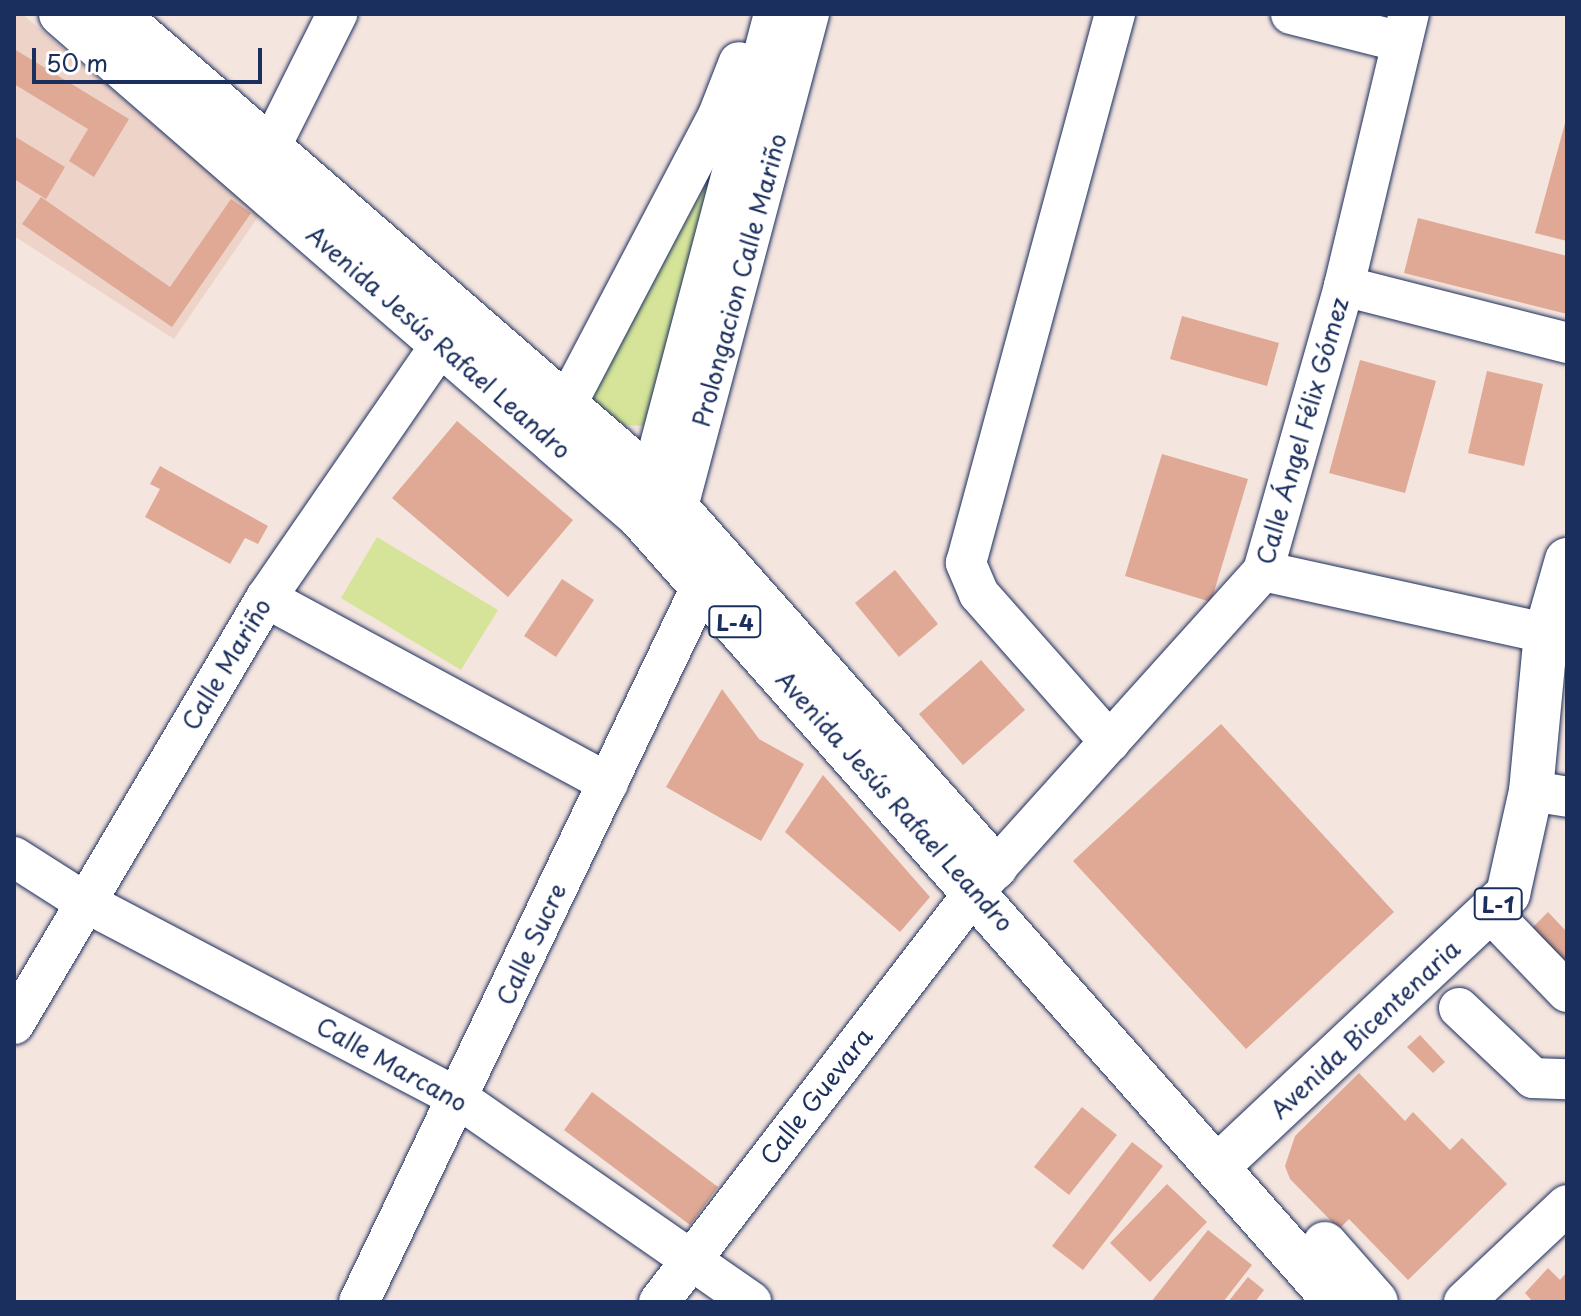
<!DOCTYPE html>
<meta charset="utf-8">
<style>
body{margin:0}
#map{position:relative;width:1581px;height:1316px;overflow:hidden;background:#f5e5df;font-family:"Playpen Sans",sans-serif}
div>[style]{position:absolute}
.built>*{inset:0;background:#eed3c9}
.green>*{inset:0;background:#d5e498}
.building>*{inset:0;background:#dfa995}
.roads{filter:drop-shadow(0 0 2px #1b2f5e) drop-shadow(0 0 2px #1b2f5e)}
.minor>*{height:40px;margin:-20px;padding:0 20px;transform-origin:20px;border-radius:20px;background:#fff}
.major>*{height:44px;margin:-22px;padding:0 22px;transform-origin:22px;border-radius:22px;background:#fff}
span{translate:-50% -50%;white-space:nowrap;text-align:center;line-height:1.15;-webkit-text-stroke:6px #fff;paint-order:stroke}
.shield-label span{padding:2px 6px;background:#fff;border:2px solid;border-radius:6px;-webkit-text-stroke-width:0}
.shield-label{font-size:22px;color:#1b2f5e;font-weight:700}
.street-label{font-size:24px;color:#1b2f5e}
.frame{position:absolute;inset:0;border:16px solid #1b2f5e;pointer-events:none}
.scale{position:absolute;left:32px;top:48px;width:230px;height:36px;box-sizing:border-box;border:4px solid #1b2f5e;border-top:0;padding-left:10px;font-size:24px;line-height:28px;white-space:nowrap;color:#1b2f5e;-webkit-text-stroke:6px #fff;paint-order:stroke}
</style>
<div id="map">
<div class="built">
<div style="clip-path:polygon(14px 14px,22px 14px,260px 214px,174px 339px,14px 236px)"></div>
</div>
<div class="green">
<div style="clip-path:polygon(714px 169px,649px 426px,613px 425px,588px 404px)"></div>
<div style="clip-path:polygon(377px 537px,498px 610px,461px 670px,341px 598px)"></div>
</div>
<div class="building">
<div style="clip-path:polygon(14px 49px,129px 119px,94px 177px,69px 161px,88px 129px,14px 84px)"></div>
<div style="clip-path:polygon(1567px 116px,1567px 241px,1535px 233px)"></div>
<div style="clip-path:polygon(14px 136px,65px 167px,46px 199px,14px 179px)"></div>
<div style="clip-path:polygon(41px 197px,170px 287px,231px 199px,251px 213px,172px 327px,22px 224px)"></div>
<div style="clip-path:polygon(1418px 218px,1567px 256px,1567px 314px,1404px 273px)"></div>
<div style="clip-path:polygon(1182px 316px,1279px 343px,1267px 386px,1170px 359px)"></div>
<div style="clip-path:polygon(1360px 360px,1436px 381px,1405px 493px,1329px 473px)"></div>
<div style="clip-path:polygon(1487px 371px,1543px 384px,1524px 466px,1468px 453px)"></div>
<div style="clip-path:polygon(457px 421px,573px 520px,508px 597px,392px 498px)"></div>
<div style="clip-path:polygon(1162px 454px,1248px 479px,1211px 602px,1125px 576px)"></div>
<div style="clip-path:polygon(160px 466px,268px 526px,258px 544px,245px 538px,230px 564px,145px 517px,160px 489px,150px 484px)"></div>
<div style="clip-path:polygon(895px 570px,938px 624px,899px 657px,855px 603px)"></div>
<div style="clip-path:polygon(562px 579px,594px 600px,556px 657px,524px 636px)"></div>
<div style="clip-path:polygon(981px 660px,1025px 710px,963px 765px,919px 714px)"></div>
<div style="clip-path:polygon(722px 689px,759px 739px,804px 764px,761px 841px,666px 787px)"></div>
<div style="clip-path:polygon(1221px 724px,1394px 912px,1246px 1049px,1073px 861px)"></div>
<div style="clip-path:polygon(823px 775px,930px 897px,900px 932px,785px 832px)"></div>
<div style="clip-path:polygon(1548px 912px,1567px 932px,1567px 971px,1529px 931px)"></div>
<div style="clip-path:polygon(1420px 1035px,1445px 1062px,1433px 1073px,1407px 1047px)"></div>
<div style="clip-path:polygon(1359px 1073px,1405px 1121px,1413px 1112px,1450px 1150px,1462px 1138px,1507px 1184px,1408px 1280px,1349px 1219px,1339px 1229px,1290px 1179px,1285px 1166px,1295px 1136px)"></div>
<div style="clip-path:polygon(592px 1092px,718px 1187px,690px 1225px,564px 1130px)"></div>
<div style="clip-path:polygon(1082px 1107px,1117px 1135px,1069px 1195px,1034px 1167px)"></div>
<div style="clip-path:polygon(1132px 1142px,1163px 1166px,1083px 1270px,1052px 1246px)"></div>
<div style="clip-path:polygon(1167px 1184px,1207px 1222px,1150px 1282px,1110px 1243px)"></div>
<div style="clip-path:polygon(1208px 1230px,1252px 1265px,1223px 1302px,1151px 1302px)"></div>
<div style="clip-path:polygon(1548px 1268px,1560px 1280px,1567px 1272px,1567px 1302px,1533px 1302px,1525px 1293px)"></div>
<div style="clip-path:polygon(1248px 1277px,1264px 1290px,1255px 1302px,1228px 1302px)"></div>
</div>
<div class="roads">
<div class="minor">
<div style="left:1291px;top:14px;width:114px;rotate:14.2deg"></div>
<div style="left:271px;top:146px;width:148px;rotate:-63.4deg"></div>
<div style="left:1344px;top:286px;width:230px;rotate:14.3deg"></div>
<div style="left:565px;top:407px;width:327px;rotate:-62.3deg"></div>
<div style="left:717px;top:118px;width:60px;rotate:-68.6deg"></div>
<div style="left:643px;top:509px;width:512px;rotate:-75.18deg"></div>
<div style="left:670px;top:537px;width:541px;rotate:-75.12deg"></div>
<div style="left:1263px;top:571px;width:290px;rotate:12.4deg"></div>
<div style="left:266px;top:598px;width:389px;rotate:28.4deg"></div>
<div style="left:1110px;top:742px;width:198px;rotate:-131.5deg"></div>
<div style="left:979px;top:594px;width:34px;rotate:-113deg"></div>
<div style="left:966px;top:563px;width:569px;rotate:-74.82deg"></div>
<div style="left:1531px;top:791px;width:36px;rotate:9deg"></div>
<div style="left:14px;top:857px;width:82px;rotate:32.5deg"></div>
<div style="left:83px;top:901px;width:424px;rotate:27.7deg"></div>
<div style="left:458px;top:1098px;width:357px;rotate:34.8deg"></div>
<div style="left:1490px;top:912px;width:111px;rotate:46.1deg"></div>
<div style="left:1459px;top:1008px;width:102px;rotate:43.4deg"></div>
<div style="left:1533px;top:1078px;width:34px;rotate:2deg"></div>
<div style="left:14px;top:1024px;width:495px;rotate:-59.4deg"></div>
<div style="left:266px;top:598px;width:341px;rotate:-55.4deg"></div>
<div style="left:359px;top:1302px;width:795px;rotate:-64.43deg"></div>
<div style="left:659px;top:1302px;width:518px;rotate:-52.44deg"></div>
<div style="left:975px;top:891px;width:431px;rotate:-48deg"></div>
<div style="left:1263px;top:571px;width:296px;rotate:-74.1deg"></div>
<div style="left:1344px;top:286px;width:280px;rotate:-76.6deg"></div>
<div style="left:1464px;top:1302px;width:141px;rotate:-43.3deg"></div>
</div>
<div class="major">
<div style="left:61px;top:14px;width:767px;rotate:40.98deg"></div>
<div style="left:640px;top:517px;width:1049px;rotate:48.44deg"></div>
<div style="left:116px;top:14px;width:709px;rotate:41deg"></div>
<div style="left:651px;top:479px;width:519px;rotate:48.44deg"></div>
<div style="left:1218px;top:1166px;width:398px;rotate:-43.2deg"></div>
<div style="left:1508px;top:894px;width:106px;rotate:-77.4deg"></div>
<div style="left:1531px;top:791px;width:159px;rotate:-84.6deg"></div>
<div style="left:1546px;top:633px;width:76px;rotate:-74deg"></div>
<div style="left:1325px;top:1244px;width:77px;rotate:48.7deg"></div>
</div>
</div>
<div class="shield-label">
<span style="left:735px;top:622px">L-4</span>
<span style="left:1498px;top:904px">L-1</span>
</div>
<div class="street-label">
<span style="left:739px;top:280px;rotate:-75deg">Prolongacion Calle Mariño</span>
<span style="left:439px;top:342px;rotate:41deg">Avenida Jesús Rafael Leandro</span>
<span style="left:1302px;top:431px;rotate:-74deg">Calle Ángel Félix Gómez</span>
<span style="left:226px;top:664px;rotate:-59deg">Calle Mariño</span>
<span style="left:895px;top:801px;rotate:48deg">Avenida Jesús Rafael Leandro</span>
<span style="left:531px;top:944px;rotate:-65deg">Calle Sucre</span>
<span style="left:1365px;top:1029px;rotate:-43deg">Avenida Bicentenaria</span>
<span style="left:392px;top:1064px;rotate:29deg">Calle Marcano</span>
<span style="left:816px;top:1096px;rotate:-52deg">Calle Guevara</span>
</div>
<div class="frame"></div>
<div class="scale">50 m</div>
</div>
